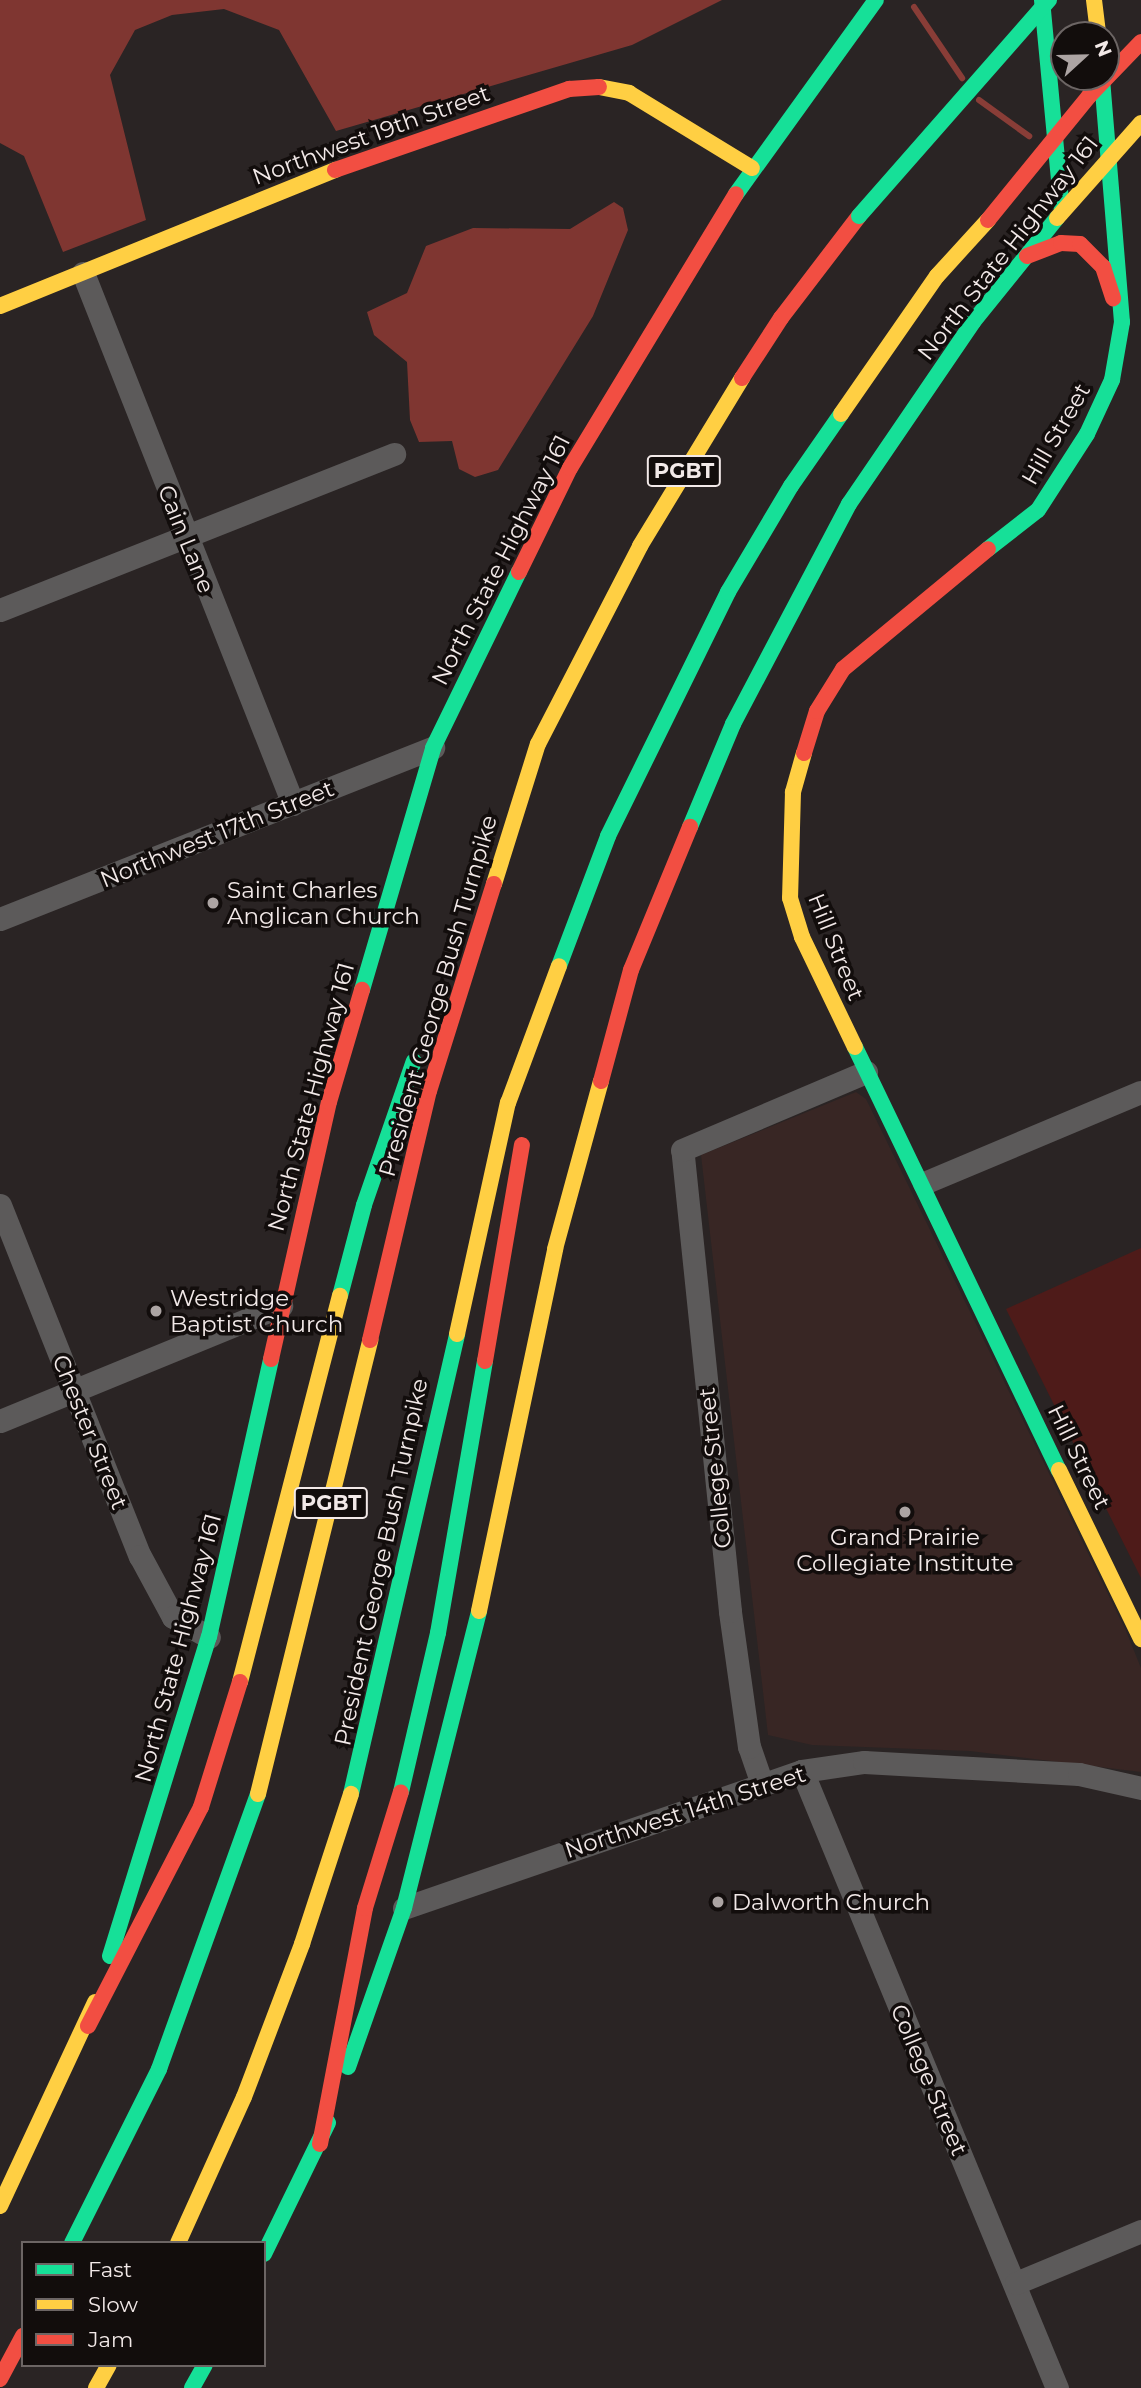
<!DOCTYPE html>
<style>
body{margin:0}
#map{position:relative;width:1141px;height:2388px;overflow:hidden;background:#2a2424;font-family:Montserrat,sans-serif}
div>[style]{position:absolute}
.built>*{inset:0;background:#382624}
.green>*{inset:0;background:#4e1b19}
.forest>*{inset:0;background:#7f3631}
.stream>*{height:6px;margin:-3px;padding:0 3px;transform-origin:3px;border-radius:3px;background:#893d37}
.street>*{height:23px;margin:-11.5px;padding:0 11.5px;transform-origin:11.5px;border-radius:11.5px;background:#5c5a5a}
.fast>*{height:16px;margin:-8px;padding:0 8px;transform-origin:8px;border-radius:8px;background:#16e098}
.slow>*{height:16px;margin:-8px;padding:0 8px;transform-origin:8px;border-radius:8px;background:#ffcf43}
.jam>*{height:16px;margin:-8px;padding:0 8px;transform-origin:8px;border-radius:8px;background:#f24e42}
.fast-bridge>*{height:16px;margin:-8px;padding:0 8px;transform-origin:8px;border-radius:8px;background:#16e098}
.jam-bridge>*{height:16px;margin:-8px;padding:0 8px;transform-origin:8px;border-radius:8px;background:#f24e42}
.dots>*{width:19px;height:19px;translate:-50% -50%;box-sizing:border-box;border:4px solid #120d0c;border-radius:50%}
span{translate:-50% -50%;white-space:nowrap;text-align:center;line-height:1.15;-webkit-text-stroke:7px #120d0c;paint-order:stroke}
.shield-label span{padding:2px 5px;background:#120d0c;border:2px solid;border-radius:5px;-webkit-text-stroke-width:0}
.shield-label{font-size:21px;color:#f2e9e8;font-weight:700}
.street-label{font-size:23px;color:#f2e9e8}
.poi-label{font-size:23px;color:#f2e9e8}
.left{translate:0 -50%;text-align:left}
.legend{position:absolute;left:21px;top:2241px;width:245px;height:126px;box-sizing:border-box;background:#120d0c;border:2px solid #6c6564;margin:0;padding:9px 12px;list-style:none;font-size:21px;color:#f2e9e8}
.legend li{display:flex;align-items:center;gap:14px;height:35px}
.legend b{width:35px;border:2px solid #6c6564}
.north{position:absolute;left:1050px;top:21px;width:70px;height:70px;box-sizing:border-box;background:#120d0c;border:2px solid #6c6564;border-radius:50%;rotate:68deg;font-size:19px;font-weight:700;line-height:28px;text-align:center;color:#f2e9e8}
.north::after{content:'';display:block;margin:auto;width:24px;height:32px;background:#aca4a3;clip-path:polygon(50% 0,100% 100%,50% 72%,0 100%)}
</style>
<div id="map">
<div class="built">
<div style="clip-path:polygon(856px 1092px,866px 1099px,1126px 1631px,1141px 1668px,1141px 1772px,970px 1751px,812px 1745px,768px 1735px,701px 1155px)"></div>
</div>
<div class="green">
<div style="clip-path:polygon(1141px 1248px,1141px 1578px,1006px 1309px)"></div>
</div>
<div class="forest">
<div style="clip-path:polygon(0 0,722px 0,632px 45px,336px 131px,279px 30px,224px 9px,172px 15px,135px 30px,110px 75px,146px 220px,63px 252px,24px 156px,0 143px)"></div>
<div style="clip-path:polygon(614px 202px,623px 208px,628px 230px,593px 316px,498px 470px,475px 477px,459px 469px,452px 441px,419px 442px,410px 420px,407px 362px,374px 335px,367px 312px,407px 293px,426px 246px,473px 228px,570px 229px)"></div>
</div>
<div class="stream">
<div style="left:914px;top:7px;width:86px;rotate:55.9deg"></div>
<div style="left:979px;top:100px;width:62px;rotate:35.8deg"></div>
</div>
<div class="street">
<div style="left:83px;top:273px;width:571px;rotate:68.42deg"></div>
<div style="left:0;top:610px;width:424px;rotate:-21.6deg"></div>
<div style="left:0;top:919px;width:466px;rotate:-21.6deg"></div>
<div style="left:924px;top:1183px;width:235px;rotate:-22.8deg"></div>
<div style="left:0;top:1205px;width:378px;rotate:68.3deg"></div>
<div style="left:140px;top:1556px;width:69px;rotate:61.6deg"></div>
<div style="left:173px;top:1617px;width:41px;rotate:29.1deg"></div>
<div style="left:0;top:1421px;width:304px;rotate:-22.3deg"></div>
<div style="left:802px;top:1771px;width:668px;rotate:67.55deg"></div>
<div style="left:762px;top:1784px;width:39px;rotate:-109deg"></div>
<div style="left:749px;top:1747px;width:137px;rotate:-98deg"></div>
<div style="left:730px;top:1611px;width:463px;rotate:-95.9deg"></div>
<div style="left:682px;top:1150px;width:200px;rotate:-23deg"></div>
<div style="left:404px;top:1908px;width:421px;rotate:-19deg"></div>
<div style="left:802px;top:1771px;width:63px;rotate:-8.3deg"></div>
<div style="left:864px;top:1762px;width:215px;rotate:3.2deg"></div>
<div style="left:1079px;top:1774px;width:64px;rotate:12.7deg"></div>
<div style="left:1016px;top:2283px;width:135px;rotate:-22.6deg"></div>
</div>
<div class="fast">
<div style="left:1042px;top:0;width:211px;rotate:84.6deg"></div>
<div style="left:736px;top:194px;width:239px;rotate:-54.2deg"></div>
<div style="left:988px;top:549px;width:63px;rotate:-38deg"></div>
<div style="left:1038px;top:510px;width:90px;rotate:-57.2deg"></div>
<div style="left:1087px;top:434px;width:60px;rotate:-65.2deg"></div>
<div style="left:1112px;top:380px;width:59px;rotate:-80.2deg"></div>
<div style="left:1122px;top:322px;width:246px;rotate:-94.7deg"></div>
<div style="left:690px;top:827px;width:112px;rotate:-67.3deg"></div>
<div style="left:733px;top:724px;width:249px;rotate:-62.2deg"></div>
<div style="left:849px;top:504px;width:220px;rotate:-55.7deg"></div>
<div style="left:973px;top:322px;width:134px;rotate:-51.1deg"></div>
<div style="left:559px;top:966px;width:139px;rotate:-69.3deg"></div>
<div style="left:608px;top:836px;width:272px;rotate:-63.8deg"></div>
<div style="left:728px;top:592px;width:123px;rotate:-59.3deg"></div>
<div style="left:791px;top:486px;width:88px;rotate:-55.2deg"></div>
<div style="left:362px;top:990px;width:252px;rotate:-73.6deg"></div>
<div style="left:433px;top:748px;width:196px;rotate:-64deg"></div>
<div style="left:855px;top:1047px;width:470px;rotate:64.3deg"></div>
<div style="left:340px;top:1296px;width:94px;rotate:-75.2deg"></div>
<div style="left:364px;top:1205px;width:152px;rotate:-70.9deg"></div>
<div style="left:401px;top:1792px;width:163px;rotate:-76.9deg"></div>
<div style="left:438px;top:1633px;width:276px;rotate:-80.2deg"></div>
<div style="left:351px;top:1794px;width:472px;rotate:-77deg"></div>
<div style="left:110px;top:1956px;width:334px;rotate:-72.8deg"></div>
<div style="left:209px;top:1637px;width:285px;rotate:-77.4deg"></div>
<div style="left:348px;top:2067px;width:169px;rotate:-70.6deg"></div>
<div style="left:404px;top:1908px;width:306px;rotate:-75.8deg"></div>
<div style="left:72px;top:2243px;width:195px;rotate:-63.4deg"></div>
<div style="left:159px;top:2069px;width:292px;rotate:-70.2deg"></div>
<div style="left:264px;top:2254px;width:146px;rotate:-64deg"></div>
<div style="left:192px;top:2388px;width:26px;rotate:-61deg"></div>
</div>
<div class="slow">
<div style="left:1094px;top:0;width:35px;rotate:83deg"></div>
<div style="left:599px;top:87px;width:31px;rotate:11deg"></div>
<div style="left:629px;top:93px;width:144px;rotate:31.4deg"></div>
<div style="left:1057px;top:218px;width:127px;rotate:-48.5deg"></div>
<div style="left:0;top:306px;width:362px;rotate:-22.1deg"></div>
<div style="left:841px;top:414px;width:168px;rotate:-55.2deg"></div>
<div style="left:937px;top:276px;width:76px;rotate:-47.7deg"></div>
<div style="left:804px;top:753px;width:41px;rotate:105.8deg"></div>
<div style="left:793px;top:792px;width:106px;rotate:91.6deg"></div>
<div style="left:790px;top:898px;width:41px;rotate:72.9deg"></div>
<div style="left:802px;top:937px;width:122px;rotate:64.3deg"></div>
<div style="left:494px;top:884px;width:147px;rotate:-72.6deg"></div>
<div style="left:538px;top:744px;width:223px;rotate:-62.7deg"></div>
<div style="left:640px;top:546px;width:197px;rotate:-58.7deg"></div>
<div style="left:457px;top:1334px;width:237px;rotate:-77.6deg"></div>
<div style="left:508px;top:1103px;width:146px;rotate:-69.6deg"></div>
<div style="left:1059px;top:1470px;width:188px;rotate:64.1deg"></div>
<div style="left:479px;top:1611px;width:370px;rotate:-78.1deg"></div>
<div style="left:555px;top:1249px;width:174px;rotate:-74.7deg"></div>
<div style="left:240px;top:1682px;width:399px;rotate:-75.5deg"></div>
<div style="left:258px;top:1794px;width:468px;rotate:-76.1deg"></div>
<div style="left:0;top:2206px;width:225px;rotate:-65deg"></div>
<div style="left:178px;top:2243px;width:160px;rotate:-65.7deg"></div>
<div style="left:244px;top:2097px;width:164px;rotate:-69.2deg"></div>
<div style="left:302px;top:1944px;width:158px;rotate:-71.9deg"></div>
<div style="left:96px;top:2388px;width:26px;rotate:-61deg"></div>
</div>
<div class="jam">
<div style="left:335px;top:170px;width:248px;rotate:-19.1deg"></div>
<div style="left:569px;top:89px;width:30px;rotate:-4deg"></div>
<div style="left:1027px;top:256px;width:36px;rotate:-21deg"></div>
<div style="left:1061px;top:243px;width:19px;rotate:3deg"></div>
<div style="left:1080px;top:244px;width:33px;rotate:45deg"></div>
<div style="left:1103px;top:267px;width:33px;rotate:72deg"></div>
<div style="left:742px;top:378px;width:72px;rotate:-57deg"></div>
<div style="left:781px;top:318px;width:128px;rotate:-52.6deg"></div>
<div style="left:519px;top:572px;width:116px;rotate:-63.9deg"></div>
<div style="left:570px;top:468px;width:320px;rotate:-58.8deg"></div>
<div style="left:804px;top:753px;width:44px;rotate:-72.8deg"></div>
<div style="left:817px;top:711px;width:49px;rotate:-58.2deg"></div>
<div style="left:843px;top:669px;width:188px;rotate:-39.6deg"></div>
<div style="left:601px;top:1081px;width:115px;rotate:-74.9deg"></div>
<div style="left:631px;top:970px;width:155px;rotate:-67.6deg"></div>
<div style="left:370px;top:1340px;width:256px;rotate:-76.7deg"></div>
<div style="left:429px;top:1091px;width:217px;rotate:-72.6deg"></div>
<div style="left:271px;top:1359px;width:263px;rotate:-77.3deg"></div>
<div style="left:329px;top:1102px;width:117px;rotate:-73.6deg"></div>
<div style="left:485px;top:1361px;width:219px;rotate:-80.3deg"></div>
<div style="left:88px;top:2026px;width:246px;rotate:-62.7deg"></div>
<div style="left:201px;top:1807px;width:131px;rotate:-72.7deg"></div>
<div style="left:320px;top:2144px;width:240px;rotate:-79.2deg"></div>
<div style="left:365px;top:1908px;width:121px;rotate:-72.8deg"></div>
<div style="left:0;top:2379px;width:49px;rotate:-61.9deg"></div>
</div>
<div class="fast-bridge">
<div style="left:859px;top:216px;width:288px;rotate:-48.7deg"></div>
</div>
<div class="jam-bridge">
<div style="left:988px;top:220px;width:160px;rotate:-50.8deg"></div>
<div style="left:1089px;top:96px;width:75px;rotate:-46.1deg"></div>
</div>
<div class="dots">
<div style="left:213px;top:903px;background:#aca4a3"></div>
<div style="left:156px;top:1311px;background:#aca4a3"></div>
<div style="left:905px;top:1512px;background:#aca4a3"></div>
<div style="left:718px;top:1902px;background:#aca4a3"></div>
</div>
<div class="shield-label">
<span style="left:684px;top:471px">PGBT</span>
<span style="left:331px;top:1503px">PGBT</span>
</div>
<div class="street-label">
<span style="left:371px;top:135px;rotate:-20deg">Northwest 19th Street</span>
<span style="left:1008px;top:248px;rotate:-52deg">North State Highway 161</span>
<span style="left:1056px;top:434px;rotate:-60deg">Hill Street</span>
<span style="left:186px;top:539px;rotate:68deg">Cain Lane</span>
<span style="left:501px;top:560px;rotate:-63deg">North State Highway 161</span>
<span style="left:217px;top:834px;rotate:-22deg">Northwest 17th Street</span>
<span style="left:836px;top:947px;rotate:68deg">Hill Street</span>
<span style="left:438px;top:996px;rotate:-74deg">President George Bush Turnpike</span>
<span style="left:311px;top:1097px;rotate:-75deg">North State Highway 161</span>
<span style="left:90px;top:1432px;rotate:68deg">Chester Street</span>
<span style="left:1079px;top:1457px;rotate:64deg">Hill Street</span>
<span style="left:715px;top:1468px;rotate:-96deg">College Street</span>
<span style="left:381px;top:1562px;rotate:-78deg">President George Bush Turnpike</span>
<span style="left:178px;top:1648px;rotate:-75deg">North State Highway 161</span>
<span style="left:685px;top:1812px;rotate:-18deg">Northwest 14th Street</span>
<span style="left:929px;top:2080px;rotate:67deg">College Street</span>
</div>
<div class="poi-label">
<span class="left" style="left:227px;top:903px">Saint Charles<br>Anglican Church</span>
<span class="left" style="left:170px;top:1311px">Westridge<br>Baptist Church</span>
<span style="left:905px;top:1550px">Grand Prairie<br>Collegiate Institute</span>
<span class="left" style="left:732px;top:1902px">Dalworth Church</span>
</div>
<ul class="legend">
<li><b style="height:9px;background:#16e098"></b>Fast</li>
<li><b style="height:9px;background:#ffcf43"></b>Slow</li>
<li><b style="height:9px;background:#f24e42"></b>Jam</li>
</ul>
<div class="north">N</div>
</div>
